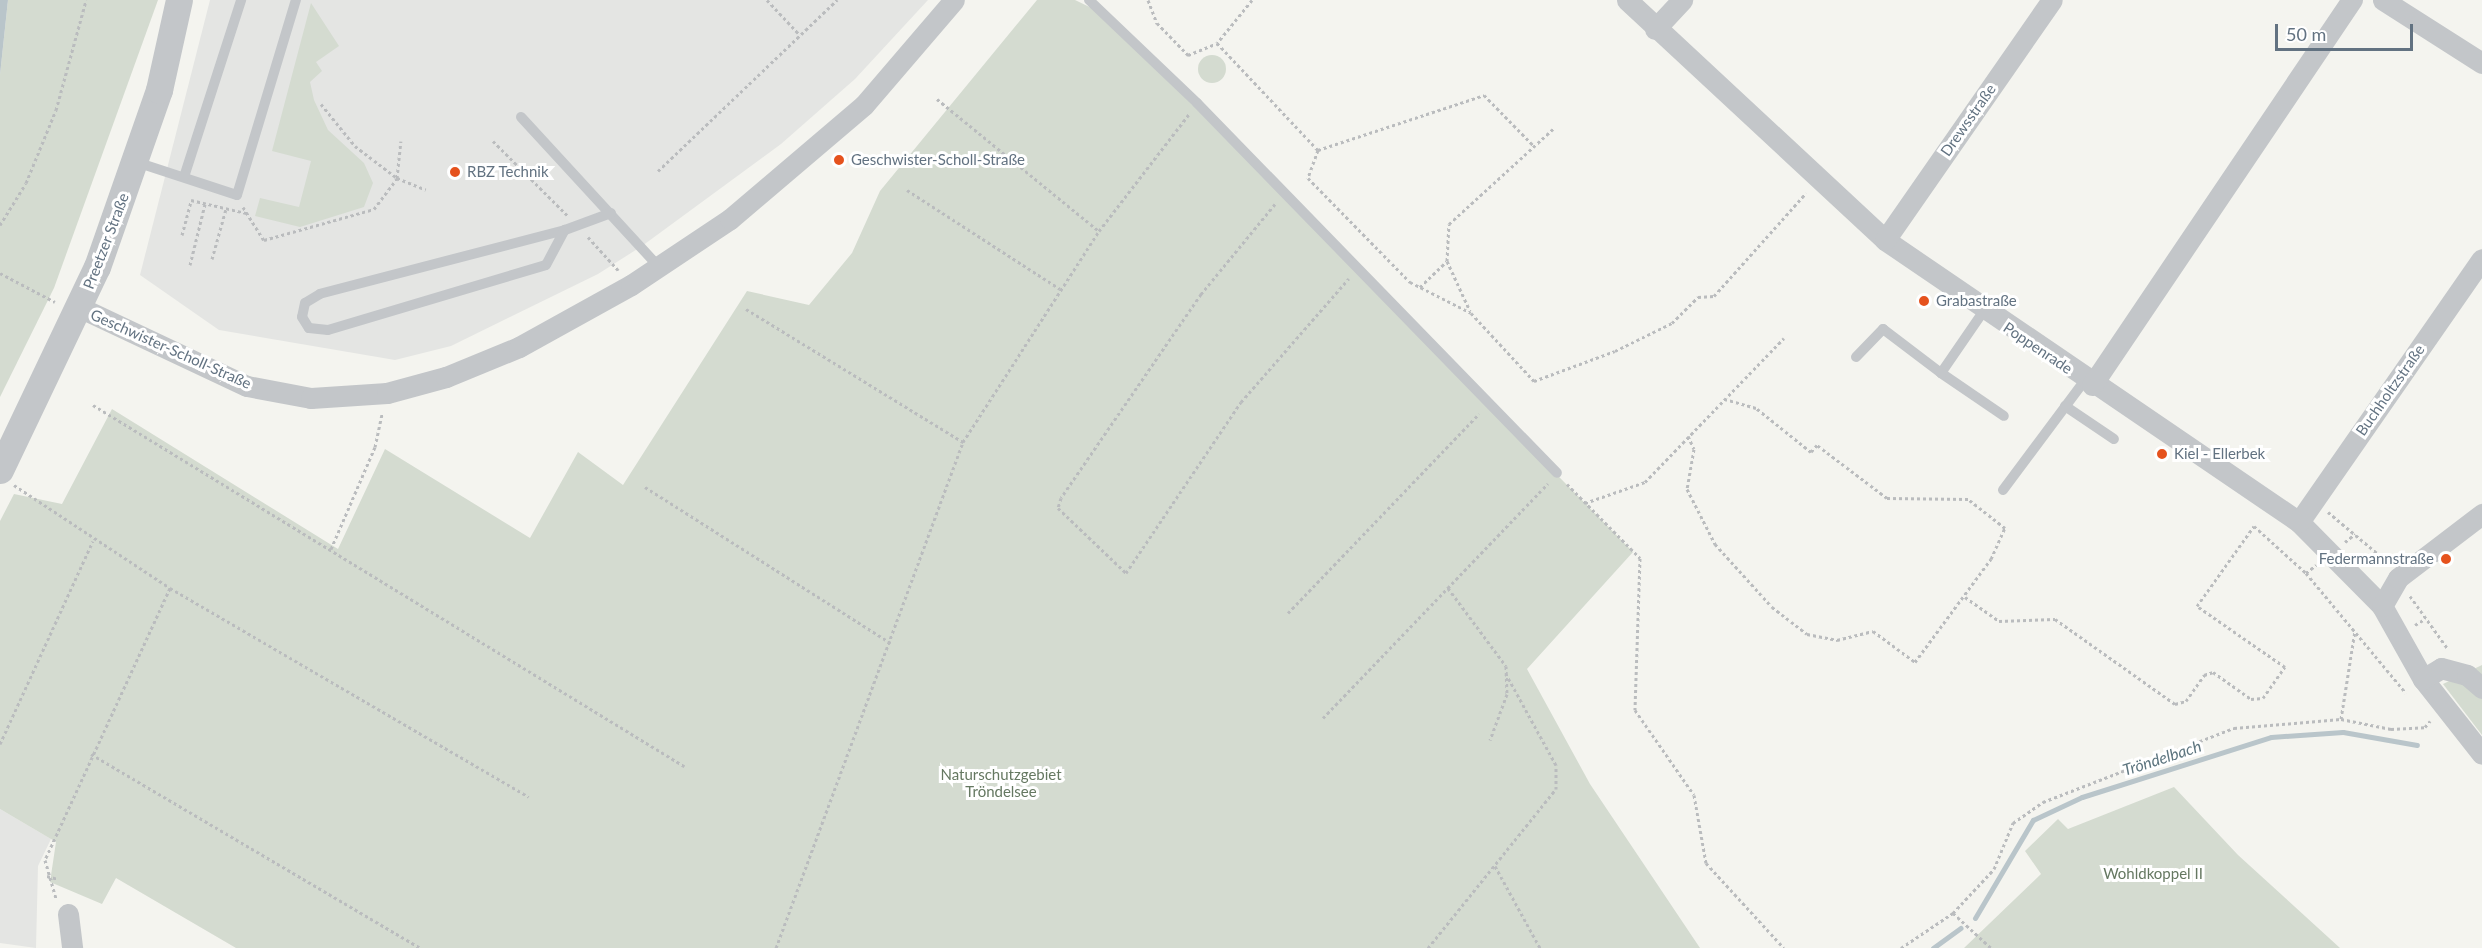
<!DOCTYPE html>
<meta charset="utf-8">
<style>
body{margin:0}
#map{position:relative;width:2482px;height:948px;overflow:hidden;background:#f4f4ef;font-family:Lato,sans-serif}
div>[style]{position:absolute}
.built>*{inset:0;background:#e4e5e3}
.green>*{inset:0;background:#d4dbd0}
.round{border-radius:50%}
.water>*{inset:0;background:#b9c5ca}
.stream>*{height:5px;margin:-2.5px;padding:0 2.5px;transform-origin:2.5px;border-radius:2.5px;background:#b9c5ca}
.path>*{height:3px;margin-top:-1.5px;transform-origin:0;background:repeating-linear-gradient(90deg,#babcbe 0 3px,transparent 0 6px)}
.service>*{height:10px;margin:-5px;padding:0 5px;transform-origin:5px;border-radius:5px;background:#c3c6c9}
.minor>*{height:21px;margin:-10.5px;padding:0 10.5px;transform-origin:10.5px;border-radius:10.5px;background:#c3c6c9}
.tertiary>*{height:27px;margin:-13.5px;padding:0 13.5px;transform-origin:13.5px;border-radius:13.5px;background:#c3c6c9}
.dots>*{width:16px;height:16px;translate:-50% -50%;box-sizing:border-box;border:3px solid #fff;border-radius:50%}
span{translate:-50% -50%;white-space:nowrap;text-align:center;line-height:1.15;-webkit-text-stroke:6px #fff;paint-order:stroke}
.street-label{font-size:15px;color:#627281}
.poi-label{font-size:15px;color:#627281}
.left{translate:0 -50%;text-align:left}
.right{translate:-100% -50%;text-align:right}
.park-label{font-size:15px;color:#657861}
.water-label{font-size:16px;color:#5d757f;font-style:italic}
.scale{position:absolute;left:2275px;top:24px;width:138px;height:27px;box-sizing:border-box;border:3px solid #627281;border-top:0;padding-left:8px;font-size:18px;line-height:21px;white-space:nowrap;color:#627281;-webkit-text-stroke:4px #fff;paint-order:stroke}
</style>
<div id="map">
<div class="built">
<div style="clip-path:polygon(210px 0,928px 0,855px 79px,781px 144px,642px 246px,598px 274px,451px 346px,395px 360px,219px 330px,140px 275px)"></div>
<div style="clip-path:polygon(0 809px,51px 839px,38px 866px,36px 948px,0 943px)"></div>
</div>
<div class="green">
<div style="clip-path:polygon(8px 0,158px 0,54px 288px,0 397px,0 75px)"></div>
<div style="clip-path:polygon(1037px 0,1075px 0,1102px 13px,1633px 552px,1527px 669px,1590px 784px,1700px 948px,236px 948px,116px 878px,102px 904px,50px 882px,56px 842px,0 809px,0 521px,14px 494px,62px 504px,112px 409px,338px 549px,385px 449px,530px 538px,578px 452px,623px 485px,747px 291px,809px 305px,852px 253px,880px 191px)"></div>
<div style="clip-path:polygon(311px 3px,339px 46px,316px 62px,322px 71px,310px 82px,314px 100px,328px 130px,364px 163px,373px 183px,364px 207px,300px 227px,255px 216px,260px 198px,299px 207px,311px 161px,272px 151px)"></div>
<div class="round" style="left:1198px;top:55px;width:28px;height:28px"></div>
<div style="clip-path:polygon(2482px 665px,2482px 735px,2443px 684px)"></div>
<div style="clip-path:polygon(2174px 787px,2238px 855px,2340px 948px,1964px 948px,2041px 874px,2025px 851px,2058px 819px,2068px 829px)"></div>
</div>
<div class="water">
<div style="clip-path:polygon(0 0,8px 0,0 75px)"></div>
</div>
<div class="stream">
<div style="left:1975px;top:918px;width:114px;rotate:-59.4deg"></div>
<div style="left:2033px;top:820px;width:54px;rotate:-25.1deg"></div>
<div style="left:2082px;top:797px;width:198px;rotate:-17.6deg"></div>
<div style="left:2271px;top:737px;width:72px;rotate:-4deg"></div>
<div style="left:2343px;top:732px;width:75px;rotate:10deg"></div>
<div style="left:1933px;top:948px;width:34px;rotate:-36deg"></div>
</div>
<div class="path">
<div style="left:767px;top:0;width:48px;rotate:46.7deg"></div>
<div style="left:1148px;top:0;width:25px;rotate:69deg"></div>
<div style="left:1157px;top:23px;width:45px;rotate:45.9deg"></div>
<div style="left:1188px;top:55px;width:31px;rotate:-22deg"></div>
<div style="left:1252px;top:0;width:55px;rotate:129.1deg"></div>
<div style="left:1217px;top:43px;width:147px;rotate:46.7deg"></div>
<div style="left:1318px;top:150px;width:30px;rotate:110deg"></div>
<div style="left:1308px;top:178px;width:146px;rotate:45.6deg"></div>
<div style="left:1410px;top:282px;width:68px;rotate:26.9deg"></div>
<div style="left:1471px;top:313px;width:93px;rotate:47.2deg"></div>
<div style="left:1534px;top:381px;width:86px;rotate:-20.3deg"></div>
<div style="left:1615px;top:351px;width:64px;rotate:-26.2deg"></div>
<div style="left:1672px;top:323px;width:37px;rotate:-45deg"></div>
<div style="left:1698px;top:297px;width:16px;rotate:-4deg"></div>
<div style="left:1714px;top:296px;width:138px;rotate:-48.2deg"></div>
<div style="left:937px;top:99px;width:209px;rotate:39.2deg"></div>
<div style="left:321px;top:104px;width:54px;rotate:51deg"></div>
<div style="left:355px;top:146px;width:53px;rotate:37.3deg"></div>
<div style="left:397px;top:178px;width:31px;rotate:22deg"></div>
<div style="left:493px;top:141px;width:105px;rotate:45deg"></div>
<div style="left:1318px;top:150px;width:175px;rotate:-18.3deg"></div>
<div style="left:1484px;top:95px;width:71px;rotate:45.6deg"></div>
<div style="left:658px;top:171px;width:248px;rotate:-43.7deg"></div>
<div style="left:907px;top:190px;width:182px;rotate:32.9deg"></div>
<div style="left:191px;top:200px;width:57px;rotate:13.3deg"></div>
<div style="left:1275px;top:204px;width:117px;rotate:129.4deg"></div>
<div style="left:1201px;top:294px;width:247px;rotate:124.5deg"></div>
<div style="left:1061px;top:498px;width:10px;rotate:107deg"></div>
<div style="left:1058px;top:508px;width:94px;rotate:43.7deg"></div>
<div style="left:1126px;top:573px;width:206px;rotate:-56.1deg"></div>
<div style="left:1241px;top:402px;width:164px;rotate:-48.9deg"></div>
<div style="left:243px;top:207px;width:39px;rotate:58deg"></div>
<div style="left:264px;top:240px;width:114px;rotate:-15.7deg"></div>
<div style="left:374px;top:209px;width:39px;rotate:-53deg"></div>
<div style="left:397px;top:178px;width:37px;rotate:-84deg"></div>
<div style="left:0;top:225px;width:49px;rotate:-58.2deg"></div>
<div style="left:26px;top:183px;width:79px;rotate:-67.7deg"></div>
<div style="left:56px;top:110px;width:114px;rotate:-74.7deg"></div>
<div style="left:182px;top:235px;width:35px;rotate:-75deg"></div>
<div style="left:588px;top:237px;width:45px;rotate:47.7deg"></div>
<div style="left:212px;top:259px;width:52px;rotate:-74.4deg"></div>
<div style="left:1447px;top:261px;width:55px;rotate:65.3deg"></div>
<div style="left:190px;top:265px;width:63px;rotate:-76.2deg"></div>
<div style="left:0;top:273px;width:62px;rotate:27.8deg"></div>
<div style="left:1420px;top:287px;width:37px;rotate:-44deg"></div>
<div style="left:1447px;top:261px;width:37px;rotate:-87deg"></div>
<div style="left:1449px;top:224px;width:141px;rotate:-42.4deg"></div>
<div style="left:746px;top:309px;width:255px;rotate:31.5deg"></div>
<div style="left:93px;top:405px;width:693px;rotate:31.42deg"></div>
<div style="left:1688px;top:436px;width:14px;rotate:65deg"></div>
<div style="left:1694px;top:449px;width:41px;rotate:99.9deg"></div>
<div style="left:1687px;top:489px;width:62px;rotate:63deg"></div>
<div style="left:1715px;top:544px;width:85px;rotate:47.9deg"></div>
<div style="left:1772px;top:607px;width:44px;rotate:37.6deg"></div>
<div style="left:1807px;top:634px;width:31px;rotate:11deg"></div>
<div style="left:1837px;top:640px;width:37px;rotate:-14deg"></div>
<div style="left:1873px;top:631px;width:52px;rotate:36.4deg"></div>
<div style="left:1915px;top:662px;width:128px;rotate:-53.6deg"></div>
<div style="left:1991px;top:559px;width:34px;rotate:-66deg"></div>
<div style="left:2005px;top:528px;width:47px;rotate:-141.9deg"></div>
<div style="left:1968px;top:499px;width:81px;rotate:-179.3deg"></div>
<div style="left:1887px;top:498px;width:88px;rotate:-142.9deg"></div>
<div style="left:1817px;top:445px;width:9px;rotate:131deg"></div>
<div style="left:1811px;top:452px;width:70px;rotate:-141.3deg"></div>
<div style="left:1756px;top:408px;width:33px;rotate:-164deg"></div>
<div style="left:1567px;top:484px;width:104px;rotate:45.4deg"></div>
<div style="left:1640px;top:558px;width:152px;rotate:91.9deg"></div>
<div style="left:1635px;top:710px;width:103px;rotate:55.2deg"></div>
<div style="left:1694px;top:795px;width:69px;rotate:80deg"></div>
<div style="left:1706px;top:863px;width:115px;rotate:47.5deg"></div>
<div style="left:14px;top:485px;width:187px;rotate:33.4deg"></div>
<div style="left:170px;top:588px;width:299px;rotate:114.7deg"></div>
<div style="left:45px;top:860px;width:40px;rotate:74deg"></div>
<div style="left:645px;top:487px;width:291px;rotate:32.4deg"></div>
<div style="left:1585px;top:503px;width:64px;rotate:-19.3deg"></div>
<div style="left:1645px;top:482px;width:200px;rotate:-46deg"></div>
<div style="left:2328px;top:512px;width:80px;rotate:39.9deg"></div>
<div style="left:2345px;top:542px;width:13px;rotate:-39deg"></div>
<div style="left:331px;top:549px;width:111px;rotate:-66.7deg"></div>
<div style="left:375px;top:447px;width:35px;rotate:-78deg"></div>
<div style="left:2306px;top:573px;width:13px;rotate:-39deg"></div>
<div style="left:170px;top:588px;width:415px;rotate:30.2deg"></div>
<div style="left:1448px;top:588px;width:97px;rotate:53.4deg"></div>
<div style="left:1506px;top:666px;width:28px;rotate:88deg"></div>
<div style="left:1507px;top:694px;width:49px;rotate:110.3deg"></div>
<div style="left:2410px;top:596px;width:65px;rotate:54.4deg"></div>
<div style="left:1965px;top:597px;width:42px;rotate:35.2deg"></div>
<div style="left:1999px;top:621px;width:56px;rotate:-2deg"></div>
<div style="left:2055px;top:619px;width:147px;rotate:35.3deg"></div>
<div style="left:2175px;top:704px;width:11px;rotate:-15deg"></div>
<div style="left:2186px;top:701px;width:32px;rotate:-55deg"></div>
<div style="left:2204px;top:675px;width:9px;rotate:-18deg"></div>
<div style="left:2213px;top:672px;width:47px;rotate:35.4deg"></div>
<div style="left:2251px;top:699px;width:12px;rotate:-5deg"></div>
<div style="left:2263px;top:698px;width:38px;rotate:-55deg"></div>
<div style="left:2285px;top:667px;width:107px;rotate:-145.3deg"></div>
<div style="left:2197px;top:606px;width:98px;rotate:-54.5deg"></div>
<div style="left:2254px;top:526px;width:70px;rotate:42.1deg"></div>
<div style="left:2306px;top:573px;width:156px;rotate:50.2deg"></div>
<div style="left:1288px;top:613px;width:276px;rotate:-46.2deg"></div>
<div style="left:2415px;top:625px;width:12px;rotate:-31deg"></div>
<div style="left:1323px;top:718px;width:325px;rotate:-46.2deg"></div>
<div style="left:2341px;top:719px;width:89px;rotate:-81deg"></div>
<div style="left:0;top:744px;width:223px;rotate:-65.4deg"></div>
<div style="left:91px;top:754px;width:382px;rotate:30.5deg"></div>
<div style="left:1495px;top:866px;width:94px;rotate:61.2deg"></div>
<div style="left:47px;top:876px;width:11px;rotate:15deg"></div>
<div style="left:1953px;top:913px;width:52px;rotate:42.6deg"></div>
<div style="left:776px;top:948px;width:539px;rotate:-69.72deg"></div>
<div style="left:963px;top:442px;width:251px;rotate:-57.2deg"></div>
<div style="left:1099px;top:231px;width:148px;rotate:-52.4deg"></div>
<div style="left:1428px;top:948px;width:204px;rotate:-51.2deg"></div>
<div style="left:1556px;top:789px;width:24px;rotate:-90deg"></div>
<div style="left:1556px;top:765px;width:104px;rotate:-118.8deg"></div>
<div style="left:1901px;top:948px;width:63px;rotate:-33.9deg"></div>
<div style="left:1953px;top:913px;width:60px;rotate:-47deg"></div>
<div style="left:1994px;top:869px;width:50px;rotate:-67.6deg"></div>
<div style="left:2013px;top:823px;width:37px;rotate:-35deg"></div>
<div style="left:2043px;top:802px;width:205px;rotate:-21.2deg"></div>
<div style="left:2234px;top:728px;width:107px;rotate:-4.8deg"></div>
<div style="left:2341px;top:719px;width:51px;rotate:11.3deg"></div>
<div style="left:2391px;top:729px;width:34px;rotate:-3deg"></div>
<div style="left:2425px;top:727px;width:8px;rotate:-50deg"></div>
</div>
<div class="service">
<div style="left:1089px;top:0;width:149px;rotate:43.6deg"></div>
<div style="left:1197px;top:103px;width:516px;rotate:45.78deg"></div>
<div style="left:521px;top:117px;width:202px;rotate:47.4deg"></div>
<div style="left:136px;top:162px;width:106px;rotate:18.1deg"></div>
<div style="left:237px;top:195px;width:204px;rotate:-73.2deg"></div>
<div style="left:184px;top:177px;width:186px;rotate:-72.1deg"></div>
<div style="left:565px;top:230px;width:253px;rotate:165.4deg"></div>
<div style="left:320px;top:294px;width:17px;rotate:149deg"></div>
<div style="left:305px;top:303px;width:14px;rotate:102deg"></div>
<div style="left:302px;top:317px;width:13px;rotate:58deg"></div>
<div style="left:309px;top:328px;width:19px;rotate:6deg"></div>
<div style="left:328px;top:330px;width:227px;rotate:-16.6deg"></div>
<div style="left:546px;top:265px;width:40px;rotate:-62deg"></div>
<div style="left:565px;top:230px;width:49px;rotate:-20.3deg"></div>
<div style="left:1983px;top:312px;width:74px;rotate:124.5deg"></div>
<div style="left:1941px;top:373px;width:76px;rotate:34.3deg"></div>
<div style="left:1856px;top:357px;width:39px;rotate:-46deg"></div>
<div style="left:1883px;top:329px;width:73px;rotate:37.2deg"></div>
<div style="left:2065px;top:406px;width:59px;rotate:34deg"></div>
<div style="left:2003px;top:490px;width:137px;rotate:-53.3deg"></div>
</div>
<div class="minor">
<div style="left:1627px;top:0;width:352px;rotate:42.9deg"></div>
<div style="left:1885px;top:240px;width:501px;rotate:34.26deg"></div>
<div style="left:2299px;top:522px;width:118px;rotate:45.3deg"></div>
<div style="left:2382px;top:606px;width:84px;rotate:60.7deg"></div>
<div style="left:2423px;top:679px;width:95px;rotate:51.8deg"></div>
<div style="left:2383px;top:0;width:117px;rotate:32.5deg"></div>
<div style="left:1655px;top:29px;width:40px;rotate:-47deg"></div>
<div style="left:1885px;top:240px;width:292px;rotate:-55.2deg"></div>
<div style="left:81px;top:308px;width:183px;rotate:25.2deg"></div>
<div style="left:247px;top:386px;width:65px;rotate:10.6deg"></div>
<div style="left:311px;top:398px;width:76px;rotate:-3.8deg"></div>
<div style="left:387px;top:393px;width:61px;rotate:-15.2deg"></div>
<div style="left:446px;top:377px;width:79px;rotate:-22.3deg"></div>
<div style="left:519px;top:347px;width:128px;rotate:-29deg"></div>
<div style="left:631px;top:285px;width:119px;rotate:-33.7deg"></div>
<div style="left:730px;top:219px;width:176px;rotate:-40.4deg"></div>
<div style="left:864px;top:105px;width:138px;rotate:-49.4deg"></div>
<div style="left:2092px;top:385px;width:465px;rotate:-56deg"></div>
<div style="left:2299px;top:522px;width:320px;rotate:-55.2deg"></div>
<div style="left:2382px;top:606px;width:32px;rotate:-60deg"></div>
<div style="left:2398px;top:578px;width:106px;rotate:-37.3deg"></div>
<div style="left:2423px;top:679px;width:21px;rotate:-31deg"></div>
<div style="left:2441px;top:668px;width:27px;rotate:15deg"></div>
<div style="left:2467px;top:675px;width:20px;rotate:41deg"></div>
<div style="left:68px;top:914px;width:34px;rotate:83deg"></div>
</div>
<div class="tertiary">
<div style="left:0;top:470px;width:225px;rotate:-64.5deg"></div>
<div style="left:97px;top:267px;width:188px;rotate:-70.7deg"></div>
<div style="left:159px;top:90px;width:92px;rotate:-77.5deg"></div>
</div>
<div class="dots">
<div style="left:839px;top:160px;background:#e5521d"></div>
<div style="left:455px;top:172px;background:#e5521d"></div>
<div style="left:1924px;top:301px;background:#e5521d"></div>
<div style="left:2162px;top:454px;background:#e5521d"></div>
<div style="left:2446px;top:559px;background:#e5521d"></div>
</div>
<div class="street-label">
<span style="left:1968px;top:120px;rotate:-55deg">Drewsstraße</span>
<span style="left:106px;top:241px;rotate:-69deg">Preetzer Straße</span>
<span style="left:2038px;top:348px;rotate:34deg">Poppenrade</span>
<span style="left:171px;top:349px;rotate:24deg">Geschwister-Scholl-Straße</span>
<span style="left:2390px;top:390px;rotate:-55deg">Buchholtzstraße</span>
</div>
<div class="poi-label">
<span class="left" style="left:851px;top:160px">Geschwister-Scholl-Straße</span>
<span class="left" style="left:467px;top:172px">RBZ Technik</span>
<span class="left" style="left:1936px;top:301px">Grabastraße</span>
<span class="left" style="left:2174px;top:454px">Kiel - Ellerbek</span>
<span class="right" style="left:2434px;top:559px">Federmannstraße</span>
</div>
<div class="park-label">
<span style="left:1001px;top:783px">Naturschutzgebiet<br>Tröndelsee</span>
<span style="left:2153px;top:874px">Wohldkoppel II</span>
</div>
<div class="water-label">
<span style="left:2162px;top:758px;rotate:-18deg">Tröndelbach</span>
</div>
<div class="scale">50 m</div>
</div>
